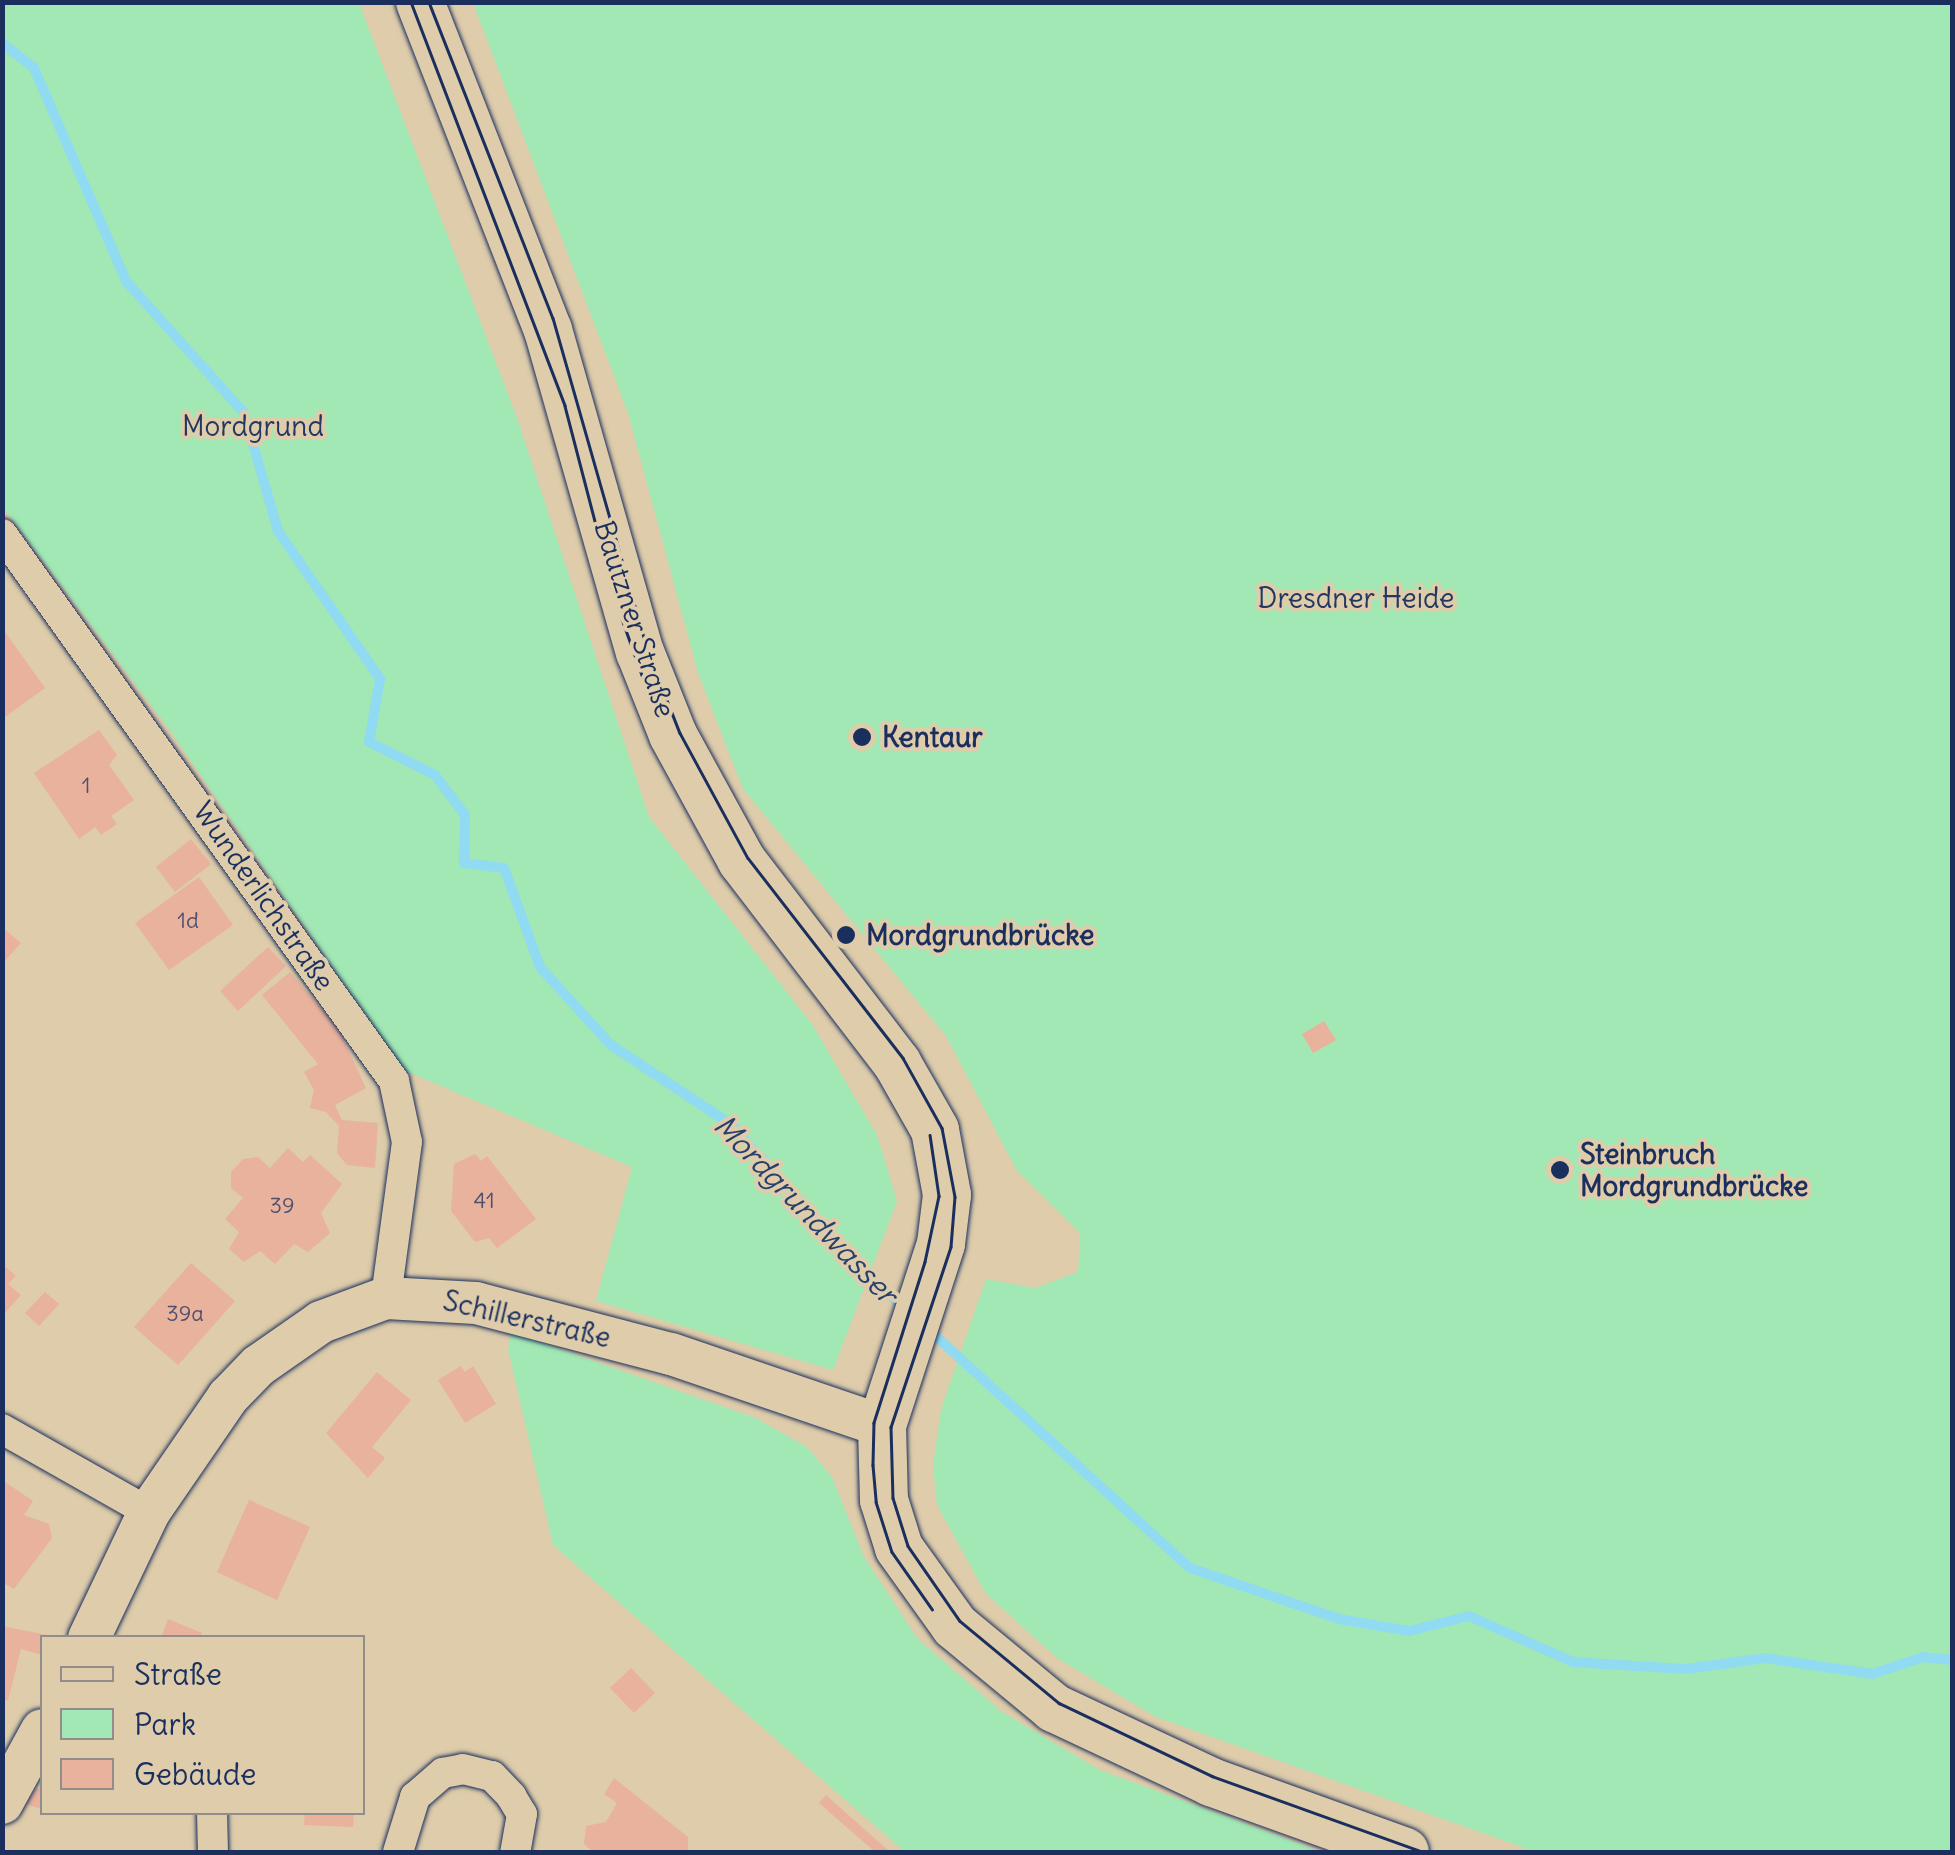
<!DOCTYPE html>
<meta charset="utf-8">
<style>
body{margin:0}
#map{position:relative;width:1955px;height:1855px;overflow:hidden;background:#deccaa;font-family:Delius,sans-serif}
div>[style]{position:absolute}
.green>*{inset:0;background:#a2e8b4}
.stream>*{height:10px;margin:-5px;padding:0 5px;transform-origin:5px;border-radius:5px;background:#90dbf1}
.building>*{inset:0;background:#e8b29d}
.roads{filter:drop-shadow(0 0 2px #1b2f5e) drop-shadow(0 0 2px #1b2f5e)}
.street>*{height:30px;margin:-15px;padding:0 15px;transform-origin:15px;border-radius:15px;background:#deccaa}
.secondary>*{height:42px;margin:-21px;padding:0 21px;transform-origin:21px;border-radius:21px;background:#deccaa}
.primary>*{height:48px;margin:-24px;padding:0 24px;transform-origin:24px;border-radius:24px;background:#deccaa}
.tram>*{height:2.5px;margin:-1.25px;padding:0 1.25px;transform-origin:1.25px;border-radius:1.25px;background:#1b2f5e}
.dots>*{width:28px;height:28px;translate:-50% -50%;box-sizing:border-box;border:5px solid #deccaa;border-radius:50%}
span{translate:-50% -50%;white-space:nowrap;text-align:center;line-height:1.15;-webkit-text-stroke:8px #deccaa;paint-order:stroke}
.number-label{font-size:22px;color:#4e506e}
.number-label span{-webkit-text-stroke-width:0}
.park-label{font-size:28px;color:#223862}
.street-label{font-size:28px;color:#1b2f5e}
.poi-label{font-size:28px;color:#1b2f5e;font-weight:700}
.left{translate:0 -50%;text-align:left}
.water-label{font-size:30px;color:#27406d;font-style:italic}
.frame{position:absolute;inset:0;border:5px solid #1b2f5e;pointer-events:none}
.legend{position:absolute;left:40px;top:1635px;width:325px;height:180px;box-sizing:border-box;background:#deccaa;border:2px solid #908d8c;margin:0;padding:12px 18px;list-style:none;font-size:30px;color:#1b2f5e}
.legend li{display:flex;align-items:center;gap:20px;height:50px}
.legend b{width:50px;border:2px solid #908d8c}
</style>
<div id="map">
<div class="green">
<div style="clip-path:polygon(3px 3px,359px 3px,517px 418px,649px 817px,812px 1024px,877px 1135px,897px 1201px,833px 1370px,596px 1301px,632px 1167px,403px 1070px,171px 732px,3px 507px)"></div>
<div style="clip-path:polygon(473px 3px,1952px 3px,1952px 1852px,1536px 1852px,1156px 1717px,1057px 1658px,986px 1594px,937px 1505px,933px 1466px,941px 1409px,986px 1279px,1035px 1288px,1078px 1272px,1080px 1233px,1017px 1171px,946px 1036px,743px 789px,698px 673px,628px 413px)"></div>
<div style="clip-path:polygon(511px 1332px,756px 1418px,807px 1447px,832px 1477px,864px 1557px,917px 1638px,1002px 1712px,1100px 1770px,1322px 1852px,905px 1852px,553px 1545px,508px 1349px)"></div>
</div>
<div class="stream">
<div style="left:2px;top:43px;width:41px;rotate:38deg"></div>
<div style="left:34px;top:68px;width:232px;rotate:66.6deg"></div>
<div style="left:126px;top:281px;width:177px;rotate:48.2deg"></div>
<div style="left:244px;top:413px;width:123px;rotate:73.9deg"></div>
<div style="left:278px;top:531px;width:180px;rotate:55.4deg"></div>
<div style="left:380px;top:679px;width:64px;rotate:99.9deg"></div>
<div style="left:369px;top:742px;width:74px;rotate:26.6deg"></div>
<div style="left:435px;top:775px;width:50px;rotate:53.1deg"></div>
<div style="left:465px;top:815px;width:48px;rotate:91.2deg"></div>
<div style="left:464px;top:863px;width:40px;rotate:7.1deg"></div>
<div style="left:504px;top:868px;width:105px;rotate:70deg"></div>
<div style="left:540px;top:967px;width:105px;rotate:47.7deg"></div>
<div style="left:611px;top:1045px;width:145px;rotate:33.5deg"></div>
<div style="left:732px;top:1125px;width:191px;rotate:48.2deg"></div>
<div style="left:859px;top:1267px;width:66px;rotate:41.9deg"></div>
<div style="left:928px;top:1329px;width:355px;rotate:42.4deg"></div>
<div style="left:1190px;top:1568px;width:157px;rotate:18.9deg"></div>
<div style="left:1339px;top:1619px;width:71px;rotate:9.7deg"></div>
<div style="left:1409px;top:1631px;width:62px;rotate:-14deg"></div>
<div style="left:1469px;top:1616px;width:114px;rotate:23.9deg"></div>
<div style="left:1573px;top:1662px;width:112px;rotate:3.6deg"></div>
<div style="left:1685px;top:1669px;width:81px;rotate:-7.8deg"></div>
<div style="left:1765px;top:1658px;width:108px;rotate:8.5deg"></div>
<div style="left:1872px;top:1674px;width:54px;rotate:-18.4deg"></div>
<div style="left:1923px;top:1657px;width:29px;rotate:6deg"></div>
</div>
<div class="building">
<div style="clip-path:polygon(5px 632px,45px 688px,2px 719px,2px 634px)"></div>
<div style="clip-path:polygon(99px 730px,117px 755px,109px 765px,134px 800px,111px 816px,117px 824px,101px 835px,95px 827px,79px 839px,34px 773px)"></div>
<div style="clip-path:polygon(191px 839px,211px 864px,175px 892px,156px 867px)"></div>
<div style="clip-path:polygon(199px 877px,233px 925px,169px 970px,135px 923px)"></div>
<div style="clip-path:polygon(2px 927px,21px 943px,2px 964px)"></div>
<div style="clip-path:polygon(268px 947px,286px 966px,238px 1011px,220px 991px)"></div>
<div style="clip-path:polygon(290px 972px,338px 1028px,366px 1088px,335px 1105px,342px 1120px,378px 1123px,375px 1168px,347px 1165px,337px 1153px,339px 1126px,326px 1112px,310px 1108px,314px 1090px,304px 1072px,318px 1064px,262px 995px)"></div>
<div style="clip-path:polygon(1324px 1021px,1336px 1040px,1313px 1053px,1302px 1034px)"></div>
<div style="clip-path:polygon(288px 1148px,303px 1162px,310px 1155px,342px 1184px,321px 1213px,330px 1233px,308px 1252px,294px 1244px,275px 1264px,260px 1251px,244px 1262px,229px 1249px,239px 1232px,225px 1219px,243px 1198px,231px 1188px,231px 1172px,243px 1159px,258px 1157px,270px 1168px)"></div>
<div style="clip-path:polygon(475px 1154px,481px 1161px,487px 1156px,536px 1219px,497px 1248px,489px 1238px,475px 1242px,451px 1211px,454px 1164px)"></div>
<div style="clip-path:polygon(191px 1263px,235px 1301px,178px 1365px,134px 1327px)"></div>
<div style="clip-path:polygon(2px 1264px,16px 1276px,8px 1284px,21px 1295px,2px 1316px)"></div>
<div style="clip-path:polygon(45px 1292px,59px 1304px,39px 1326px,25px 1313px)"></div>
<div style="clip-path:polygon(461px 1366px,465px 1372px,473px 1366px,496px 1404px,465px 1423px,438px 1380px)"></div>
<div style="clip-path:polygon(377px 1372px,411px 1400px,372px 1447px,385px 1458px,368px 1478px,326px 1433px)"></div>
<div style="clip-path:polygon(2px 1480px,33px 1501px,24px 1515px,49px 1524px,52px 1538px,14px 1589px,2px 1582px)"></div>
<div style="clip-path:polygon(249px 1500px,310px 1527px,277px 1600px,217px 1572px)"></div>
<div style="clip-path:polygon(168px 1619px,202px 1633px,200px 1638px,161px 1638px)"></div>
<div style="clip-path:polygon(2px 1626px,52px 1636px,42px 1638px,42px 1655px,21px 1649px,8px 1701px,2px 1699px)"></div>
<div style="clip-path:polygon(631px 1668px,655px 1693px,634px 1713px,610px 1688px)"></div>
<div style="clip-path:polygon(614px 1778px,688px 1837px,688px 1852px,593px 1852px,584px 1844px,586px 1826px,606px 1822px,617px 1803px,604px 1794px)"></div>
<div style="clip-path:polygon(36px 1788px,42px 1790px,42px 1809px,25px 1804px)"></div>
<div style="clip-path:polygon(826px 1795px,890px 1852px,875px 1852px,819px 1803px)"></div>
<div style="clip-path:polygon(305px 1812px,354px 1812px,353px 1827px,304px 1825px)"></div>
</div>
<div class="roads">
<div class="street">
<div style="left:2px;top:534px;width:673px;rotate:54.37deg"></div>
<div style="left:394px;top:1081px;width:62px;rotate:78deg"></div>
<div style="left:407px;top:1142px;width:157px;rotate:97.7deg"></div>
<div style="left:2px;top:1429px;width:169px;rotate:29.5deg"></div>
<div style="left:212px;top:1812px;width:40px;rotate:88.6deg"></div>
<div style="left:398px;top:1852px;width:58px;rotate:-72.8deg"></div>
<div style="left:415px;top:1797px;width:37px;rotate:-41deg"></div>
<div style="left:443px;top:1773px;width:20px;rotate:-11deg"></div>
<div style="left:463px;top:1769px;width:30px;rotate:14deg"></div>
<div style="left:492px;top:1776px;width:28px;rotate:46deg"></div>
<div style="left:511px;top:1796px;width:21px;rotate:59deg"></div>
<div style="left:522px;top:1814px;width:39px;rotate:100deg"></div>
</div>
<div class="secondary">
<div style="left:89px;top:1638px;width:140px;rotate:-64.5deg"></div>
<div style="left:149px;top:1512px;width:140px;rotate:-55.5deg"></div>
<div style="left:228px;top:1397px;width:43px;rotate:-45.9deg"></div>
<div style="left:258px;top:1366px;width:77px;rotate:-34.9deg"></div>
<div style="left:321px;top:1322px;width:69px;rotate:-20.3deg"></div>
<div style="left:386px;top:1298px;width:90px;rotate:3.2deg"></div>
<div style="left:476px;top:1303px;width:202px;rotate:14.7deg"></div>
<div style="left:671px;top:1354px;width:223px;rotate:18.8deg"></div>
<div style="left:2px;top:1803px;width:83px;rotate:-61.3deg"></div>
</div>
<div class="primary">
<div style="left:420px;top:2px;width:352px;rotate:68.7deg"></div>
<div style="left:548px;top:330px;width:335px;rotate:74.1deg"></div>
<div style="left:640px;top:652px;width:89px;rotate:68.3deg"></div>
<div style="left:673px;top:735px;width:144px;rotate:61.3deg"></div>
<div style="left:742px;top:861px;width:255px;rotate:52.5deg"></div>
<div style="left:897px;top:1063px;width:77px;rotate:60.4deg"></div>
<div style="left:935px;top:1130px;width:66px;rotate:79.5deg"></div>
<div style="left:947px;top:1195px;width:49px;rotate:97deg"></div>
<div style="left:941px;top:1244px;width:191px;rotate:108deg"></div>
<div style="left:882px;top:1426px;width:74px;rotate:88.5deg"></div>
<div style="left:884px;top:1500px;width:50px;rotate:72.6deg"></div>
<div style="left:899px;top:1548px;width:96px;rotate:54.3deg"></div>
<div style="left:955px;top:1626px;width:129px;rotate:39.6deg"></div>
<div style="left:1054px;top:1708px;width:174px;rotate:25.2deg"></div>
<div style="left:1211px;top:1782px;width:206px;rotate:19.8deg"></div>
</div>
</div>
<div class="tram">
<div style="left:411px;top:2px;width:432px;rotate:69.1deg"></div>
<div style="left:565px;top:406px;width:186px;rotate:75.4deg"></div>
<div style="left:429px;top:2px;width:339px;rotate:68.6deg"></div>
<div style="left:553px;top:318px;width:344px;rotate:74.1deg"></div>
<div style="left:647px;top:649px;width:90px;rotate:68.6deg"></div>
<div style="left:680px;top:733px;width:142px;rotate:61.5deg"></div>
<div style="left:748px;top:858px;width:253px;rotate:52.2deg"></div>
<div style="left:903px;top:1058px;width:80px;rotate:60.9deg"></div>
<div style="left:942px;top:1128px;width:70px;rotate:79.3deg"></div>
<div style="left:955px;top:1197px;width:50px;rotate:94.6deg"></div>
<div style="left:951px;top:1247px;width:190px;rotate:108.4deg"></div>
<div style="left:891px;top:1427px;width:71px;rotate:88.4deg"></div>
<div style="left:893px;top:1498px;width:50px;rotate:72.6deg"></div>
<div style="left:908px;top:1546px;width:91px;rotate:55.3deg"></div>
<div style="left:960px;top:1621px;width:129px;rotate:39.6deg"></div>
<div style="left:1059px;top:1703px;width:170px;rotate:25.5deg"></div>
<div style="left:1212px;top:1776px;width:224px;rotate:19.8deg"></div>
<div style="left:622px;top:619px;width:81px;rotate:70.4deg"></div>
<div style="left:930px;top:1135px;width:62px;rotate:81.6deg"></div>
<div style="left:939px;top:1196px;width:67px;rotate:102deg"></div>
<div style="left:925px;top:1262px;width:169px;rotate:107.6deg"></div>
<div style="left:874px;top:1423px;width:42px;rotate:91.4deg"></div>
<div style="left:873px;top:1465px;width:37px;rotate:85deg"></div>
<div style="left:876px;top:1502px;width:52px;rotate:72.3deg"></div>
<div style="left:892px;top:1552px;width:70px;rotate:54.9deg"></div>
</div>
<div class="dots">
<div style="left:862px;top:737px;background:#1b2f5e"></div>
<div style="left:846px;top:935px;background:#1b2f5e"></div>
<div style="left:1560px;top:1170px;background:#1b2f5e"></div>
</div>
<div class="number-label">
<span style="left:86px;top:786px">1</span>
<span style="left:188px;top:921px">1d</span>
<span style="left:484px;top:1201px">41</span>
<span style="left:282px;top:1206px">39</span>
<span style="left:185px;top:1314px">39a</span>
</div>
<div class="park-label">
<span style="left:253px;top:426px">Mordgrund</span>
<span style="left:1356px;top:598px">Dresdner Heide</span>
</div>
<div class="street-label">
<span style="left:635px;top:619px;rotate:72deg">Bautzner Straße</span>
<span style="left:264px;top:896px;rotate:55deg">Wunderlichstraße</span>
<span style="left:527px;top:1319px;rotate:13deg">Schillerstraße</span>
</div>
<div class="poi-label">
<span class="left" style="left:882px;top:737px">Kentaur</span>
<span class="left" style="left:866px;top:935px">Mordgrundbrücke</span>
<span class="left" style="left:1580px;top:1170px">Steinbruch<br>Mordgrundbrücke</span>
</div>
<div class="water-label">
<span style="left:806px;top:1209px;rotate:46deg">Mordgrundwasser</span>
</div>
<div class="frame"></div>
<ul class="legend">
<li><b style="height:12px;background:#deccaa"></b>Straße</li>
<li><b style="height:28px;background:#a2e8b4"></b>Park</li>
<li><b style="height:28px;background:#e8b29d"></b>Gebäude</li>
</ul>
</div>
